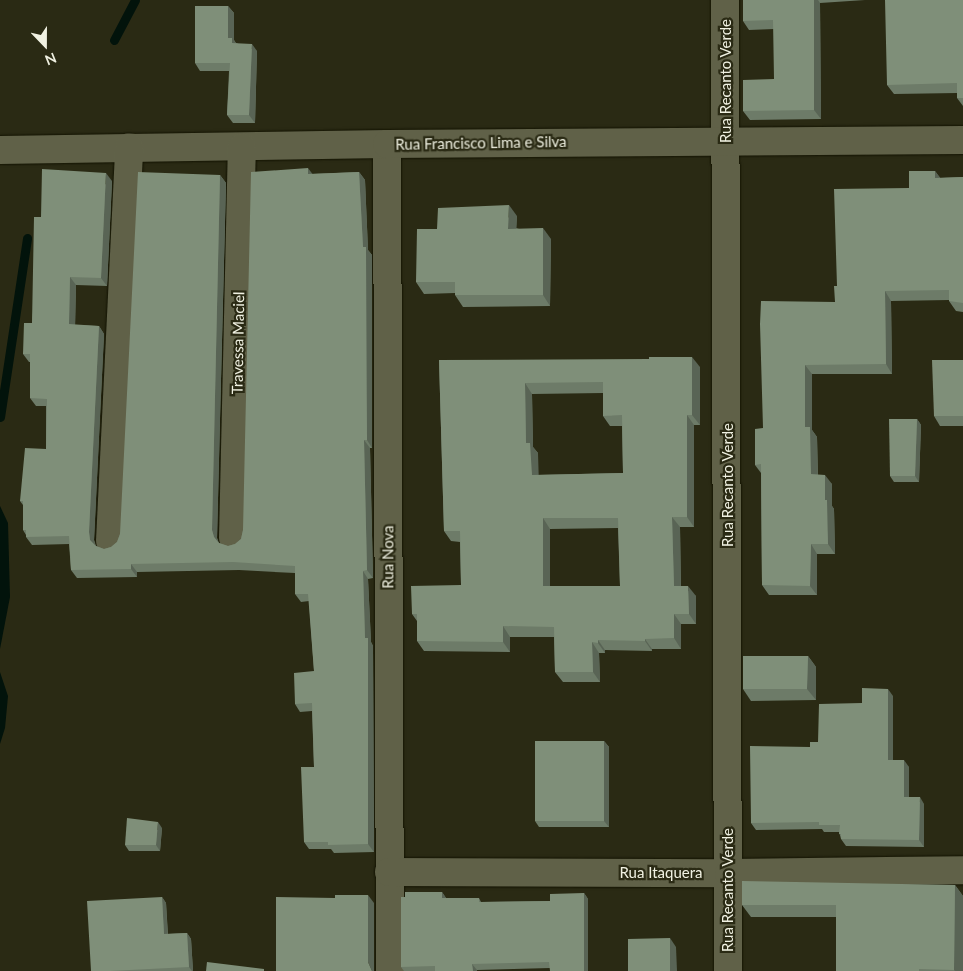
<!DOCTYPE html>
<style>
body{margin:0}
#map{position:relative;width:963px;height:971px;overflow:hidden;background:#2a2a14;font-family:Lato,sans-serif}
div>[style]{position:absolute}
.water>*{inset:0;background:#02130b}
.stream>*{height:9px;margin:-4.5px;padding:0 4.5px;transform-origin:4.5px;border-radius:4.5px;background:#02130b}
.roads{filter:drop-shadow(0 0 1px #131301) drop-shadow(0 0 1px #131301)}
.street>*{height:28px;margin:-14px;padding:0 14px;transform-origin:14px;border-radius:14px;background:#606148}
.wall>*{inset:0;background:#6d7b68}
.shaded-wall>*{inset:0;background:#596455}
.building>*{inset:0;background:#7f8f79}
span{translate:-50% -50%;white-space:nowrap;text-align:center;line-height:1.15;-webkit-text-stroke:4.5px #2a2a14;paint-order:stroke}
.street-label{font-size:15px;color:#f0f1e2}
.north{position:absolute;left:20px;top:20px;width:50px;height:50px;-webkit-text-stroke:4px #2a2a14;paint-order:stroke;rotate:158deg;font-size:14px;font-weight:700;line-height:20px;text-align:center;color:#f0f1e2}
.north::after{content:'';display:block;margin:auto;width:18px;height:22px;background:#f0f1e2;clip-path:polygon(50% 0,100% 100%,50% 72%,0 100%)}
</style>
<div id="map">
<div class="water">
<div style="clip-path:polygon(0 506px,8px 523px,10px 597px,0 649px)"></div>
<div style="clip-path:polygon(0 672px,8px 696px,5px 728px,0 744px)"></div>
</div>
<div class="stream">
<div style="left:114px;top:40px;width:45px;rotate:-62.3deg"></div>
<div style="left:0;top:417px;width:181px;rotate:-81.4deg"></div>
</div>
<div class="roads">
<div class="street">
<div style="left:725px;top:0;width:971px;rotate:89.82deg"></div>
<div style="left:387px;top:144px;width:827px;rotate:89.79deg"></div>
<div style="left:0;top:150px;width:387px;rotate:-0.9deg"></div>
<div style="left:387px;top:144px;width:576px;rotate:-0.4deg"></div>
<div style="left:233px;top:538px;width:391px;rotate:-88.7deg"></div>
<div style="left:110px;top:541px;width:394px;rotate:-87.2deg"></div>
<div style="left:389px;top:872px;width:340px;rotate:0.2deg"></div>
<div style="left:729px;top:873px;width:234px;rotate:-0.7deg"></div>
</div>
</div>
<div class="wall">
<div style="clip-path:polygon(743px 0,865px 0,820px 3px,821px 119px,750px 120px,743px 111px,774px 79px,774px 29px,749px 30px,743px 21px)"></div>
<div style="clip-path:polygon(963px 0,963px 106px,957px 98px,957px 93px,894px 94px,887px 85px)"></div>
<div style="clip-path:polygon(228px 6px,234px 13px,234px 40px,236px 43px,257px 51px,255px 123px,233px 123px,227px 115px,229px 71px,200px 71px,195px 63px)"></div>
<div style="clip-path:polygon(935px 171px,940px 178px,963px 177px,963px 312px,956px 311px,949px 301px,949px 300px,891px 301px,892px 374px,812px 374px,812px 430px,817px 437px,818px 475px,832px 484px,832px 506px,834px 509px,835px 554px,817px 554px,817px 595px,769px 595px,762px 585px,761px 473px,755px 465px,763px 428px,835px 302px,837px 286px,909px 188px)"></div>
<div style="clip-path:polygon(359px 172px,365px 180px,368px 250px,372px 255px,372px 448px,370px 448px,373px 578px,368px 579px,371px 642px,373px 646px,374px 852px,334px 853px,331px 849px,309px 849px,304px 842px,314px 767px,312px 711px,300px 712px,295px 704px,314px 671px,309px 601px,301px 602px,295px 594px,295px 573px,239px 570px,137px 572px,137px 577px,77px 578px,71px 570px,69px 544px,32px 545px,26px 537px,26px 535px,23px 530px,23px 505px,20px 501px,46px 449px,46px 406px,36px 406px,30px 398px,30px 362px,29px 362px,23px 354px,32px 323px,41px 217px,112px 181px,107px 286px,76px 285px,75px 325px,99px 326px,104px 334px,94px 540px,96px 546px,104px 549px,111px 547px,117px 542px,120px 534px,220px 175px,226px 183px,217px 538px,219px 543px,228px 546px,235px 544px,241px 539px,243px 530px,313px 174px)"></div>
<div style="clip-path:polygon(517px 216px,516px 228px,551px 239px,550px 306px,463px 307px,455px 295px,455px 293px,424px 294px,416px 282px,437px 229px)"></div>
<div style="clip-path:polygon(evenodd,439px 360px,700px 367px,700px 425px,694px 425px,694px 527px,680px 527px,681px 586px,696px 596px,696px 624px,681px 624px,681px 649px,652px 649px,652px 651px,605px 650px,605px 653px,599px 653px,600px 682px,563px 682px,555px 672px,554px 637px,510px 637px,510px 652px,424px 651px,417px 641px,417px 621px,412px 614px,461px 585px,460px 542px,451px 541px,444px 531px,439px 360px,603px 393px,603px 416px,610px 426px,622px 426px,623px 473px,538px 475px,538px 453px,533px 447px,532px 394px,603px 393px,439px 360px,618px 528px,620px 586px,550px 586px,550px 529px,618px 528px)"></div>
<div style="clip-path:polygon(963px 360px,963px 426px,940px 426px,934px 416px)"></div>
<div style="clip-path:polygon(917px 419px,921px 425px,919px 482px,894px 482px,890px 476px)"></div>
<div style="clip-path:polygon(808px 656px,816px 667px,816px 700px,751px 701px,743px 689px)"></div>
<div style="clip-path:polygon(893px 696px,893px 760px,909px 767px,909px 797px,924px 804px,924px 847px,846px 846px,841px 839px,839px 832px,824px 832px,822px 829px,756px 830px,751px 823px,810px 747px,818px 742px,862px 703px)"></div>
<div style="clip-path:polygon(604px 741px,609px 747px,609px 827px,539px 827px,535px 821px)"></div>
<div style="clip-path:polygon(162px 828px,160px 851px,129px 851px,125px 845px)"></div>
<div style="clip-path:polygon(955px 885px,963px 896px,963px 971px,836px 971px,836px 917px,751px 917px,742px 905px)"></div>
<div style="clip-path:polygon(442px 892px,446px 898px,479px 898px,481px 902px,550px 901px,584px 893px,588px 899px,550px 968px,477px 970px,477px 971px,404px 971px,401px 967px)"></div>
<div style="clip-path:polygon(162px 897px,166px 903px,168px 934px,187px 933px,191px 939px,193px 971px,91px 971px)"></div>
</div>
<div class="shaded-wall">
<div style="clip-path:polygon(814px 0,818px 0,820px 3px,821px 119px,814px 110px)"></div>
<div style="clip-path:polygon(228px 6px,234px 13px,234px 40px,237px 46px,237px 51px,228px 38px)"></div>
<div style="clip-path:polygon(252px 44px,257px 51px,255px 123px,249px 115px)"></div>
<div style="clip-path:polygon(308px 168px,314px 176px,308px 174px)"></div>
<div style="clip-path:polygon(935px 171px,942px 180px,935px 178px)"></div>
<div style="clip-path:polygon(359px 172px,365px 180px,368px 250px,372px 255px,372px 448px,367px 440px,363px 247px)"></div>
<div style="clip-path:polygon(106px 173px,112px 181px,107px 286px,101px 278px)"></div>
<div style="clip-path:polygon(220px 175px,226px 183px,217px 538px,219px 545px,214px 537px,212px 530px)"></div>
<div style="clip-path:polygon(509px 205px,517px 216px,516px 240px,508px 229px)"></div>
<div style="clip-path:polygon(543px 228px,551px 239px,550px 306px,543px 295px)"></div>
<div style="clip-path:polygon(70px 277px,76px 285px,75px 332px,69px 324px)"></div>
<div style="clip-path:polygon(885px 291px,891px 301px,892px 374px,886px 364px)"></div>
<div style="clip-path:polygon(99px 326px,104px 334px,94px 540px,96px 548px,90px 540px,89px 532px)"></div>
<div style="clip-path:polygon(692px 357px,700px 367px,700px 425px,692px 415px)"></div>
<div style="clip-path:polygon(805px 365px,812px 374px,812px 430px,817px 437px,818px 484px,811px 474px,805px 427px)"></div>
<div style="clip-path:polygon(525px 383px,532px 394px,533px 447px,538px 453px,539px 485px,532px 475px,526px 443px)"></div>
<div style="clip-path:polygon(687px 415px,694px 425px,694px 527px,687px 517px)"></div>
<div style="clip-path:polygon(917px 419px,921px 425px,919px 482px,915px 476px)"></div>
<div style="clip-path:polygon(364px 440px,370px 448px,373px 578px,367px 570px)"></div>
<div style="clip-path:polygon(825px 475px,832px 484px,832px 506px,834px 509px,835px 554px,828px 544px,825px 500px)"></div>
<div style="clip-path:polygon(672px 517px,680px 527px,681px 596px,674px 586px)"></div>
<div style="clip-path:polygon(543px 518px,550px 529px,550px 597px,543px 586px)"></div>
<div style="clip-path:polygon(811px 544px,817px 554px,817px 595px,810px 586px)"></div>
<div style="clip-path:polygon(131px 564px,137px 572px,137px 577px,131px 569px)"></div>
<div style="clip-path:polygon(363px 571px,368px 579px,371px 642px,373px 646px,374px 852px,368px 844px,365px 638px)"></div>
<div style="clip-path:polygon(688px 586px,696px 596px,696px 624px,689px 614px)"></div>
<div style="clip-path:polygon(674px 614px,681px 624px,681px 649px,674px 638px)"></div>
<div style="clip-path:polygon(503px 626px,510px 637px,510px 652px,503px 642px)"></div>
<div style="clip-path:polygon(645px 639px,652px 649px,652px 651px,645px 641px)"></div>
<div style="clip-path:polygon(598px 640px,605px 650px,605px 653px,598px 643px)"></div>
<div style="clip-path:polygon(592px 642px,599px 653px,600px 682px,593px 672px)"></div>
<div style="clip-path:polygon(808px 656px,816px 667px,816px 700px,807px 689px)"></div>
<div style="clip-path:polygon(888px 689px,893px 696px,893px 767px,888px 760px)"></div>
<div style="clip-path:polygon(604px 741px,609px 747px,609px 827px,604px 821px)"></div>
<div style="clip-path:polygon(904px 760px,909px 767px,909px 804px,904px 797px)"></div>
<div style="clip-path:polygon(920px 797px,924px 804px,924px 847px,919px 840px)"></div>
<div style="clip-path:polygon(158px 822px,162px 828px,160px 851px,156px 845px)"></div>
<div style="clip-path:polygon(955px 885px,963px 896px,963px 971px,955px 971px,954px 970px)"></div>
<div style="clip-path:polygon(442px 892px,446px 898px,442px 898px)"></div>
<div style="clip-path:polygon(584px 893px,588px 899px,588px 971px,584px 971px)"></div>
<div style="clip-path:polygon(368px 895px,374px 903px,374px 971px,372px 971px,368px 962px)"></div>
<div style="clip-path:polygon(162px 897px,166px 903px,168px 940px,164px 934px)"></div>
<div style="clip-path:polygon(187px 933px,191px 939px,193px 971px,192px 971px,189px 967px)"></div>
<div style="clip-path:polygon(670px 938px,676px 947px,677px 971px,670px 971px)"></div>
<div style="clip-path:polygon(472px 964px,477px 970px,477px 971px,473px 971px)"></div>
</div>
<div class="building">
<div style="clip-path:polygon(743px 0,814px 0,814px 110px,743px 111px,743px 80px,774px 79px,773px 20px,743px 21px)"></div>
<div style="clip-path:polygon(885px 0,963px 0,963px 98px,957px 98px,957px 83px,887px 85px)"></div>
<div style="clip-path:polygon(195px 6px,228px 6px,228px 38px,232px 38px,232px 43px,252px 44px,249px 115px,227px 115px,230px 63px,195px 63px)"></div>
<div style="clip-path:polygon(308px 168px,308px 174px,359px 172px,363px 247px,366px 247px,367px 440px,364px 440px,367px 570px,363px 571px,365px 638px,368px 638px,368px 844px,328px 845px,328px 842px,304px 842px,301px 767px,314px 767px,312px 703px,295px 704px,294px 673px,314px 671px,308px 594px,295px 594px,295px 566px,233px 562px,131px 564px,131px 569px,71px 570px,69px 536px,26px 537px,26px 530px,23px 530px,23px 501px,20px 501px,25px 448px,46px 449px,47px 399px,30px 398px,30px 354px,23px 354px,24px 323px,32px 323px,34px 217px,41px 217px,42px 169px,106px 173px,101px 278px,70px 277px,69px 324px,99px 326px,89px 532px,90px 540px,96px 546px,104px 549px,111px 547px,117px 542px,120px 534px,138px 172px,220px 175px,212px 530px,214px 537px,219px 543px,228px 546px,235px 544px,241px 539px,243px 530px,251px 172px)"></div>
<div style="clip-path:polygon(909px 171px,935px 171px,935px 178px,963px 177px,963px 303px,949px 301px,949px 290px,885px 291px,886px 364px,805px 365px,805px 427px,810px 427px,811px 474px,825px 475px,825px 500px,827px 500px,828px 544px,811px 544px,810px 586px,762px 585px,761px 464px,755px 465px,755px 429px,763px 428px,760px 324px,761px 301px,835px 302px,834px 286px,837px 286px,834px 189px,909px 188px)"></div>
<div style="clip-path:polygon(509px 205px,508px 229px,543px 228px,543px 295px,455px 295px,455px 282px,416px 282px,417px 229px,437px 229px,438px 208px)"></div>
<div style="clip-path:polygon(evenodd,649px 357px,692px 357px,692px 415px,687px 415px,687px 517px,672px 517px,674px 586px,688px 586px,689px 614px,674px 614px,674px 638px,645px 639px,645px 641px,598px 640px,598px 643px,592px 642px,593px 672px,555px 672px,554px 627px,503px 626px,503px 642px,417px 641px,417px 614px,412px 614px,411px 586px,461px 585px,460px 531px,444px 531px,439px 360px,649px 359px,649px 357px,603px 382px,603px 416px,622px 415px,623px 473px,532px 475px,530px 443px,526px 443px,525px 383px,603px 382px,649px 357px,543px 518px,618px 518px,620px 586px,543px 586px,543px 518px)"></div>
<div style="clip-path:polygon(932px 360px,963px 360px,963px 416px,934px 416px)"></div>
<div style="clip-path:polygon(889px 419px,917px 419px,915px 476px,890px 476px)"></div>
<div style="clip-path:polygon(743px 656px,808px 656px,807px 689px,743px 689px)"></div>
<div style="clip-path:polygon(862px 688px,888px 689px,888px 760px,904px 760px,904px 797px,920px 797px,919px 840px,841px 839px,841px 834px,839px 834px,840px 825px,819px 825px,819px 822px,751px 823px,750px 746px,810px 747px,810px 742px,818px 742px,819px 704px,862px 703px)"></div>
<div style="clip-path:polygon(535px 741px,604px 741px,604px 821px,535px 821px)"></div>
<div style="clip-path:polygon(127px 818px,158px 822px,156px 845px,125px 845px)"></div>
<div style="clip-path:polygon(742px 881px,955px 885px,954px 970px,919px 969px,919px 971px,836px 971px,836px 905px,742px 905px)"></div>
<div style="clip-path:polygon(405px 892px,442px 892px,442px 898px,479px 898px,479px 902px,550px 901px,550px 894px,584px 893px,584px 971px,550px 971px,549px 962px,472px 964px,473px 971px,435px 971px,435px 966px,401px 967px,401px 897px,405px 897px)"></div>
<div style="clip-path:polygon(335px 895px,368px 895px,368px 962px,372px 971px,276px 971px,276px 897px,335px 898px)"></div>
<div style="clip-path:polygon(162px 897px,164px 934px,187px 933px,189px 967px,110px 971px,91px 971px,87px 901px)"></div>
<div style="clip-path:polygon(670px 938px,670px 971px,628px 971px,628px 939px)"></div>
<div style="clip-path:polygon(207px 962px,264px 969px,264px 971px,206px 971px)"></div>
</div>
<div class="street-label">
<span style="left:726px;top:81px;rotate:-90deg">Rua Recanto Verde</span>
<span style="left:481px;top:143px;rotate:-1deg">Rua Francisco Lima e Silva</span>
<span style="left:238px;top:343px;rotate:-89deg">Travessa Maciel</span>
<span style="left:728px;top:485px;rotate:-90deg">Rua Recanto Verde</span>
<span style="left:388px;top:557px;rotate:-90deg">Rua Nova</span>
<span style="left:661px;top:873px">Rua Itaquera</span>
<span style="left:728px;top:890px;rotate:-90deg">Rua Recanto Verde</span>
</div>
<div class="north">N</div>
</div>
